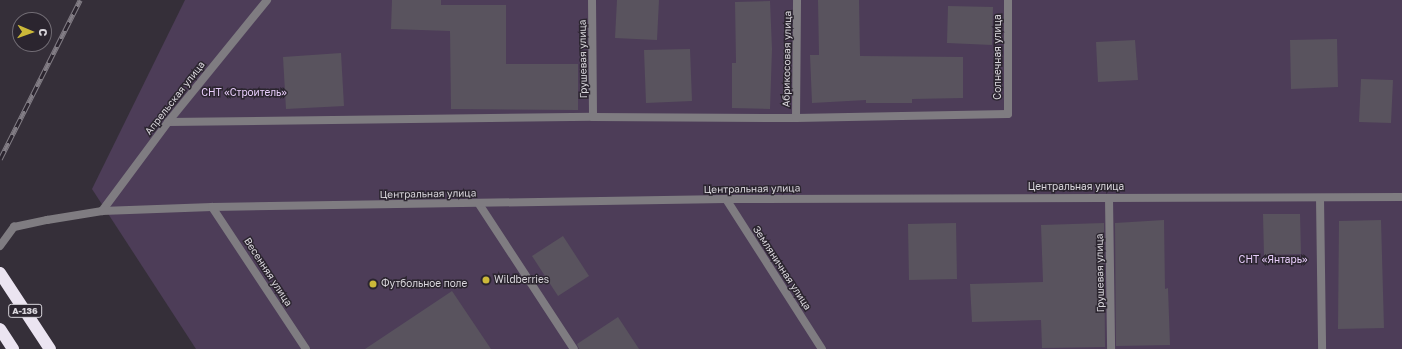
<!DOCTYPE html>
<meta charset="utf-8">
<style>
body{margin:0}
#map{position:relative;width:1402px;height:349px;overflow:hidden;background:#352f39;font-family:"Golos Text",sans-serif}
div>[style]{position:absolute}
.green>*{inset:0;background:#4d3d58}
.building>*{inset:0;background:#59535e}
.street>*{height:8px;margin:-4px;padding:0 4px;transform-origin:4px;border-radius:4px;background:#7f7c81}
.highway>*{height:12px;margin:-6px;padding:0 6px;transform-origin:6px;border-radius:6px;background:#ebe4f1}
.rail>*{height:4.5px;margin-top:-2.25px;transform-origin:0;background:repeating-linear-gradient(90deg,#2b252f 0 9px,#827d85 0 18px);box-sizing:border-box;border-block:1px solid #827d85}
.dots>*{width:11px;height:11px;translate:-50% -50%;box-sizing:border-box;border:2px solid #2b252f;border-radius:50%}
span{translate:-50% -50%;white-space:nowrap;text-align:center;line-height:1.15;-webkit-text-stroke:3px #2b252f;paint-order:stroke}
.shield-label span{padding:1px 3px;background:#2b252f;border:1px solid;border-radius:3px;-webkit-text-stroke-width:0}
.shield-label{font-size:9px;color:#d9d6dc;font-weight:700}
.street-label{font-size:10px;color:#d9d6dc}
.park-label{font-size:10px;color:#e8cdfb}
.poi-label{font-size:10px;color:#d9d6dc}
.left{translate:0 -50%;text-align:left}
.north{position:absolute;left:12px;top:12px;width:40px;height:40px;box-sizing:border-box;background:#2b252f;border:1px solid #716c74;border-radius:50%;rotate:92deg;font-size:11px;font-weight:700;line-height:16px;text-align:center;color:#d9d6dc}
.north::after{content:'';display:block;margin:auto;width:14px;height:18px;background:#ccb939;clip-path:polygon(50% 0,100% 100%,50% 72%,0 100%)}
</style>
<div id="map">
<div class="green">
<div style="clip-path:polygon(185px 0,1402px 0,1402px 349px,196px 349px,92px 189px)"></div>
</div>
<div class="building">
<div style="clip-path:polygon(392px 0,441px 0,441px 5px,506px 5px,506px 64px,578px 64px,578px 110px,451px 109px,450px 31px,391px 29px)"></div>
<div style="clip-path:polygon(617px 0,659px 0,657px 40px,615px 38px)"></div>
<div style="clip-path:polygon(818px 0,859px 0,860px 56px,963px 57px,963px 98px,912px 99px,912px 103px,866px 103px,866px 100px,812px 103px,810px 55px,819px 55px)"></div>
<div style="clip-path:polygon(770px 1px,772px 49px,770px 109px,732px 108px,732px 63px,736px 63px,735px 2px)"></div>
<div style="clip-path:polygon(948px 6px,993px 7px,992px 45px,947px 43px)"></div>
<div style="clip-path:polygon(1337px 39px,1338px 87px,1291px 89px,1290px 40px)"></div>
<div style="clip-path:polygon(1135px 40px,1138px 80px,1098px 82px,1096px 42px)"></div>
<div style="clip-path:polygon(690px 49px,692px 101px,646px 103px,644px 50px)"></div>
<div style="clip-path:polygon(341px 53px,344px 106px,286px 109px,283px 57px)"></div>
<div style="clip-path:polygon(1361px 79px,1393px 80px,1391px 123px,1359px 122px)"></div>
<div style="clip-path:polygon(1263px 214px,1300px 214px,1301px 254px,1264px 255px)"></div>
<div style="clip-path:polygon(1164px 220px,1165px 289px,1168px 288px,1170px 345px,1116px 346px,1115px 223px)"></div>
<div style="clip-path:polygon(1381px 220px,1384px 328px,1338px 329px,1339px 221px)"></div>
<div style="clip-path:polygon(956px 223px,957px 279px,909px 280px,908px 224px)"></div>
<div style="clip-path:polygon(1104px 223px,1105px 347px,1042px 348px,1041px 320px,972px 322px,970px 284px,1043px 282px,1041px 225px)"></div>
<div style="clip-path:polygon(563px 236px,589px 276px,558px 296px,532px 256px)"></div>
<div style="clip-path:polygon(452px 291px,491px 349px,365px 349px)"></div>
<div style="clip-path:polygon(618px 317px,639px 349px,579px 349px,577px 344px)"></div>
</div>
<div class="street">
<div style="left:592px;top:0;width:117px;rotate:89.5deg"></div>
<div style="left:796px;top:118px;width:118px;rotate:-89.5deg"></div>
<div style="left:168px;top:122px;width:425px;rotate:-0.7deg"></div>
<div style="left:593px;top:117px;width:203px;rotate:0.3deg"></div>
<div style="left:796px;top:118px;width:212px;rotate:-1.1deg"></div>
<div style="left:1008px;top:114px;width:114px;rotate:-90deg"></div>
<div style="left:1109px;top:198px;width:151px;rotate:89.2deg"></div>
<div style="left:1320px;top:198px;width:151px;rotate:89.2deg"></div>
<div style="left:726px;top:199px;width:178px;rotate:57.4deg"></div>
<div style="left:479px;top:204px;width:173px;rotate:56.8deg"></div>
<div style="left:212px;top:207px;width:170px;rotate:56.5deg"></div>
<div style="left:102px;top:211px;width:111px;rotate:-53.4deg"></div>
<div style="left:168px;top:122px;width:157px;rotate:-50.9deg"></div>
<div style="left:0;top:246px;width:24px;rotate:-54deg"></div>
<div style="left:14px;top:227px;width:34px;rotate:-12deg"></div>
<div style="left:47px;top:220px;width:56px;rotate:-9.3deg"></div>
<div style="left:102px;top:211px;width:110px;rotate:-2.1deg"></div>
<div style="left:212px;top:207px;width:514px;rotate:-0.89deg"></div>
<div style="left:726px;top:199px;width:676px;rotate:-0.17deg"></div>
</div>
<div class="highway">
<div style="left:0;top:273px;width:91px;rotate:56.7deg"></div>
<div style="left:0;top:329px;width:24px;rotate:57deg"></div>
</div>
<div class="rail">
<div style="left:0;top:159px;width:178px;rotate:-63.3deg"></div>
</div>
<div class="dots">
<div style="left:486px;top:280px;background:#ccb939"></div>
<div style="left:373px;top:284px;background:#ccb939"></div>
</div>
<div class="shield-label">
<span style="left:25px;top:311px">А-136</span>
</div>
<div class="street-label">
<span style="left:998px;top:57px;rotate:-90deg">Солнечная улица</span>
<span style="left:583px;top:59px;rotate:-91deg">Грушевая улица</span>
<span style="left:787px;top:59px;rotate:-89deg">Абрикосовая улица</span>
<span style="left:175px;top:98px;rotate:-52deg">Апрельская улица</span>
<span style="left:1076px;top:187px">Центральная улица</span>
<span style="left:752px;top:189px;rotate:-1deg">Центральная улица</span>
<span style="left:428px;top:194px;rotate:-1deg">Центральная улица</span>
<span style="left:782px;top:268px;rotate:57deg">Земляничная улица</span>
<span style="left:268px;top:272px;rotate:57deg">Весенняя улица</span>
<span style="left:1100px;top:273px;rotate:-91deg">Грушевая улица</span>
</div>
<div class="park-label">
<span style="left:244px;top:93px">СНТ «Строитель»</span>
<span style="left:1273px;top:260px">СНТ «Янтарь»</span>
</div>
<div class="poi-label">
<span class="left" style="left:494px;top:280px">Wildberries</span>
<span class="left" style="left:381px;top:284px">Футбольное поле</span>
</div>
<div class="north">С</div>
</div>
